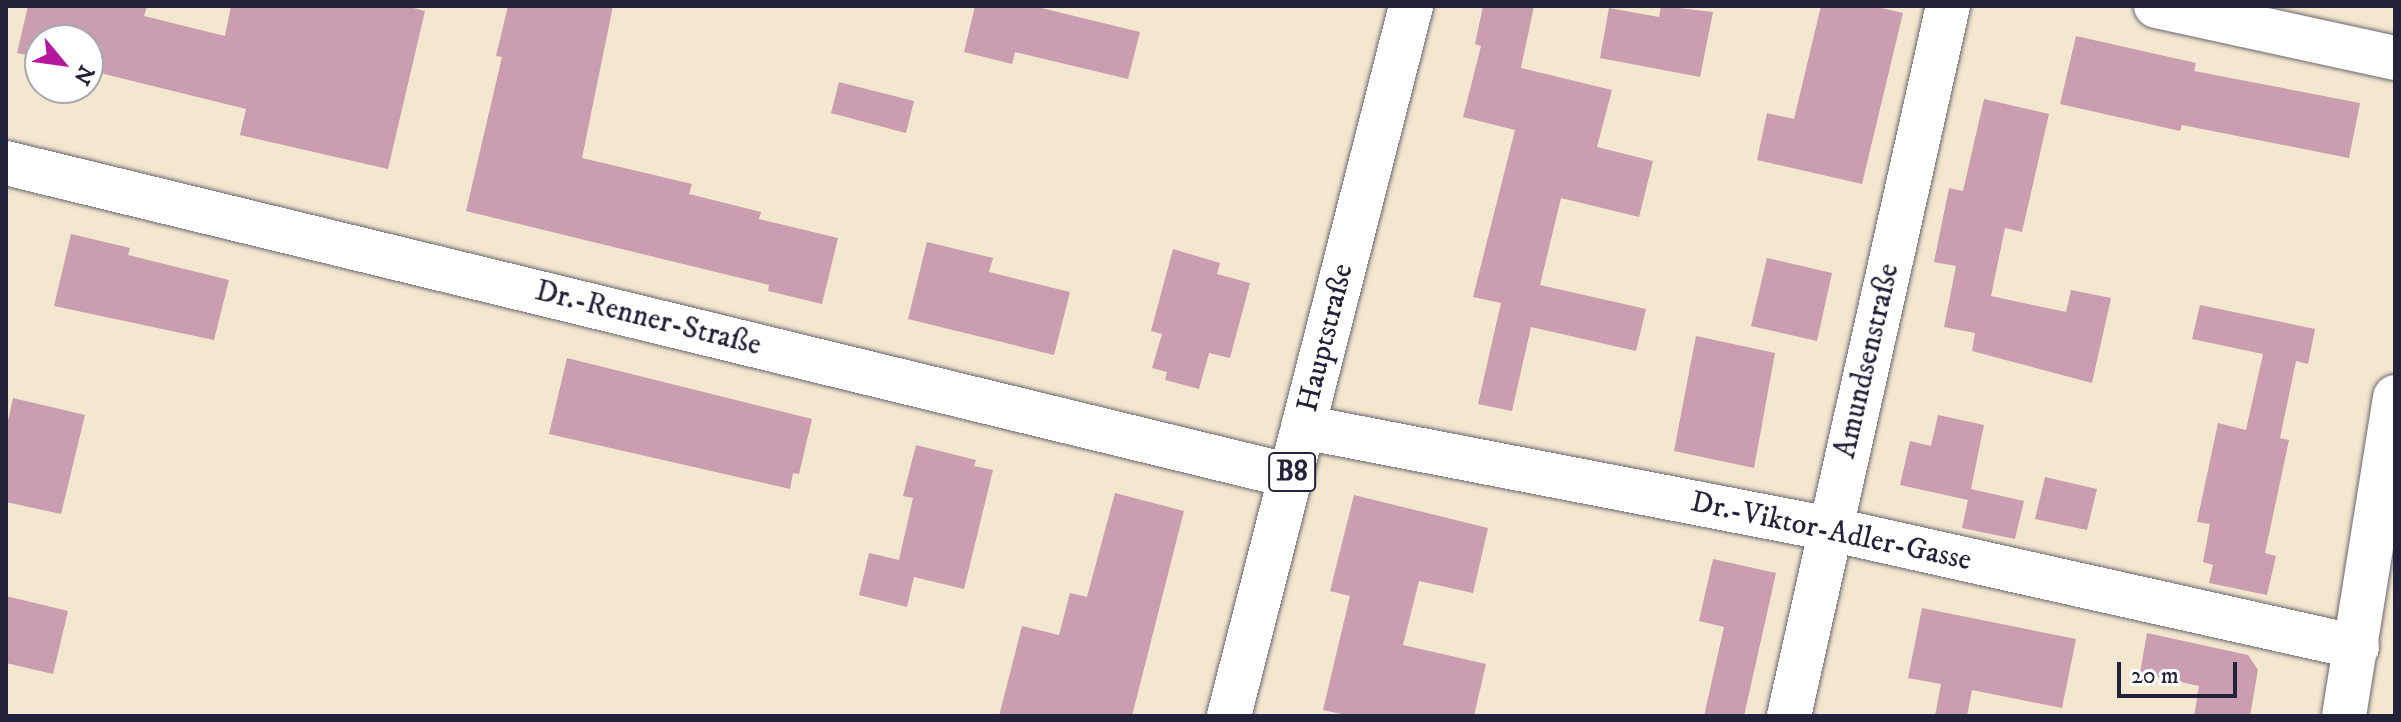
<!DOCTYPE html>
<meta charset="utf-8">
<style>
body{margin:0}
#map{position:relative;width:2401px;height:722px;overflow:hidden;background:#f3e7d0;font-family:"IM FELL DW Pica",serif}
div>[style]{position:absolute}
.building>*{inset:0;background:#cb9db1}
.roads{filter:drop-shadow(0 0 2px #6b676f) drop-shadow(0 0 2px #6b676f)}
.minor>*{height:44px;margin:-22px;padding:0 22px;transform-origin:22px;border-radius:22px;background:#fff}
.major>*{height:44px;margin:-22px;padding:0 22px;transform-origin:22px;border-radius:22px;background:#fff}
span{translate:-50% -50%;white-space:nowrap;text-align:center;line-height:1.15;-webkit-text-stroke:8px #fff;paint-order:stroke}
.shield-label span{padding:2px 6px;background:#fff;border:2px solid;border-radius:6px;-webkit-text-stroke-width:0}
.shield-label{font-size:28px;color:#22223b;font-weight:700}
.street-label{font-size:30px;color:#22223b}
.frame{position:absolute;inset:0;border:8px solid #22223b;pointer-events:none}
.north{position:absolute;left:24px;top:24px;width:80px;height:80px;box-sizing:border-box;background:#fff;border:2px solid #a7a7b1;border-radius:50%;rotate:119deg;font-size:22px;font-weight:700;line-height:32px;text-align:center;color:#22223b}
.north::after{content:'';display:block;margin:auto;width:28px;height:36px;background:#b5179e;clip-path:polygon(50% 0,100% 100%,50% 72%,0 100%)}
.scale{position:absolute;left:2117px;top:662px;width:120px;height:36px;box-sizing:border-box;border:4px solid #22223b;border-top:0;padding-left:10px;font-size:24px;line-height:28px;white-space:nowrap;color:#22223b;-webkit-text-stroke:6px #fff;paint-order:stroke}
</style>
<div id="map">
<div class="building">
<div style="clip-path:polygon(28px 6px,147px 6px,144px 16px,225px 36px,231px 6px,406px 6px,425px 11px,388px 169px,240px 135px,246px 109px,88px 70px,88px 40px,40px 40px,40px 58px,17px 53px)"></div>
<div style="clip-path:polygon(508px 6px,613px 6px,582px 158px,692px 184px,689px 194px,761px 212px,759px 219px,838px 238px,822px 304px,768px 291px,769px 285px,466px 211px,502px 57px,496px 56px)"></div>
<div style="clip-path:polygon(975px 6px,1033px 6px,1140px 32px,1128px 79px,1015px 52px,1012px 64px,964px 52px)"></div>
<div style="clip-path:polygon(1483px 6px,1534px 6px,1521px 68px,1612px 90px,1597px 147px,1653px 161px,1639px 217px,1561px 198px,1540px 285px,1646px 309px,1636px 351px,1531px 327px,1512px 411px,1478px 404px,1501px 303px,1473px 297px,1515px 130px,1463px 117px,1481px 46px,1475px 44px)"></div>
<div style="clip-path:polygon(1661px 6px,1713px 12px,1700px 77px,1600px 58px,1609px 8px,1659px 17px)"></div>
<div style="clip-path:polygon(1821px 6px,1873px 6px,1903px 13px,1862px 184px,1757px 160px,1767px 113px,1794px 119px)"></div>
<div style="clip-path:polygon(2076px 36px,2196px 63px,2194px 71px,2360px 103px,2349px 158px,2182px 125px,2180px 131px,2060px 104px)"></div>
<div style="clip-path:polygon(839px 82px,914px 101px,906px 133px,831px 113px)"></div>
<div style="clip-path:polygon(1984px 99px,2049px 114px,2022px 232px,2005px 228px,1991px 296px,2066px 312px,2071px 290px,2111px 298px,2092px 383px,1972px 351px,1975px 333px,1944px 327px,1956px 266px,1934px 262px,1949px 188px,1963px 191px)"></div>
<div style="clip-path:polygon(71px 234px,130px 248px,128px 255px,229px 280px,214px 340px,54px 306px)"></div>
<div style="clip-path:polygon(927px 242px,993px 258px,989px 272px,1070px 292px,1054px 355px,908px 319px)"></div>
<div style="clip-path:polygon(1173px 249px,1220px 263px,1217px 274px,1250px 283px,1230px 358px,1209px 353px,1199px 389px,1165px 380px,1167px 372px,1152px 368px,1162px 334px,1151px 331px)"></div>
<div style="clip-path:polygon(1767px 258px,1832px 273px,1817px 341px,1751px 326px)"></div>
<div style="clip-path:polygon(2200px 305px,2315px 329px,2308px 364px,2296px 361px,2280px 438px,2289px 440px,2265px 553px,2276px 556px,2267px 595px,2209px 583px,2213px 565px,2203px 562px,2210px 524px,2197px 522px,2218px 423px,2246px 430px,2263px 354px,2192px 339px)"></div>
<div style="clip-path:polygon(1696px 336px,1775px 353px,1754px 468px,1674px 451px)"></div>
<div style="clip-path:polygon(567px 358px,812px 419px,799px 474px,793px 473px,790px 489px,549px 434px)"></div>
<div style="clip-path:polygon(13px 398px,85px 415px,61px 514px,6px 502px,6px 430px)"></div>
<div style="clip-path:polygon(1938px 415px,1984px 425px,1971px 489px,2024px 501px,2015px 539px,1962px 528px,1968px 500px,1900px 485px,1910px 441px,1931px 446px)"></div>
<div style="clip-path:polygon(916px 445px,976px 460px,974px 466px,993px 470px,964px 589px,914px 577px,907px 607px,859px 595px,869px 553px,899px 560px,913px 498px,903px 496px)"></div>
<div style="clip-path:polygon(2045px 477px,2097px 489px,2087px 530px,2035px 519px)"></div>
<div style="clip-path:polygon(1115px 493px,1184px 511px,1132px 716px,999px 716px,1022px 626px,1059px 635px,1070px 593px,1087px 597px)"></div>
<div style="clip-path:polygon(1354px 495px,1488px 528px,1473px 593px,1419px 581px,1403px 645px,1486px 664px,1474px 716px,1351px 716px,1323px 710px,1350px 596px,1330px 591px)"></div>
<div style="clip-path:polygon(1713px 559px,1776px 573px,1744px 716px,1704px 716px,1724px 627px,1699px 621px)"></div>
<div style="clip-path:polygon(6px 596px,68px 611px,53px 674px,6px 663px)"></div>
<div style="clip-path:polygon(1922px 608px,2076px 639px,2062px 708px,1972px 690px,1967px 716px,1935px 716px,1941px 684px,1908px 678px)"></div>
<div style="clip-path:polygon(2147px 633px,2248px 655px,2258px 670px,2250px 716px,2194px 716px,2199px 686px,2140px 673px)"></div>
</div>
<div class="roads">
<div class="minor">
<div style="left:2156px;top:6px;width:245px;rotate:12.3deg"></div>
<div style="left:6px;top:163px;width:1323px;rotate:13.69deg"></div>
<div style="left:1303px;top:427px;width:537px;rotate:10.95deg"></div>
<div style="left:1830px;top:529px;width:540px;rotate:12.62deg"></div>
<div style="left:1789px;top:716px;width:728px;rotate:-77.38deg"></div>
<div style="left:2344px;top:716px;width:323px;rotate:-80.9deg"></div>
</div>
<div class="major">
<div style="left:1229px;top:716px;width:733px;rotate:-75.62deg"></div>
</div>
</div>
<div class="shield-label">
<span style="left:1292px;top:472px">B8</span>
</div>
<div class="street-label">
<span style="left:648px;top:319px;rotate:14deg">Dr.-Renner-Straße</span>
<span style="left:1326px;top:338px;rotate:-76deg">Hauptstraße</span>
<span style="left:1868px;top:361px;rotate:-77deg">Amundsenstraße</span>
<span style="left:1831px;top:532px;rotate:12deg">Dr.-Viktor-Adler-Gasse</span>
</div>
<div class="frame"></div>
<div class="north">N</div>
<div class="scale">20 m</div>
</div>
